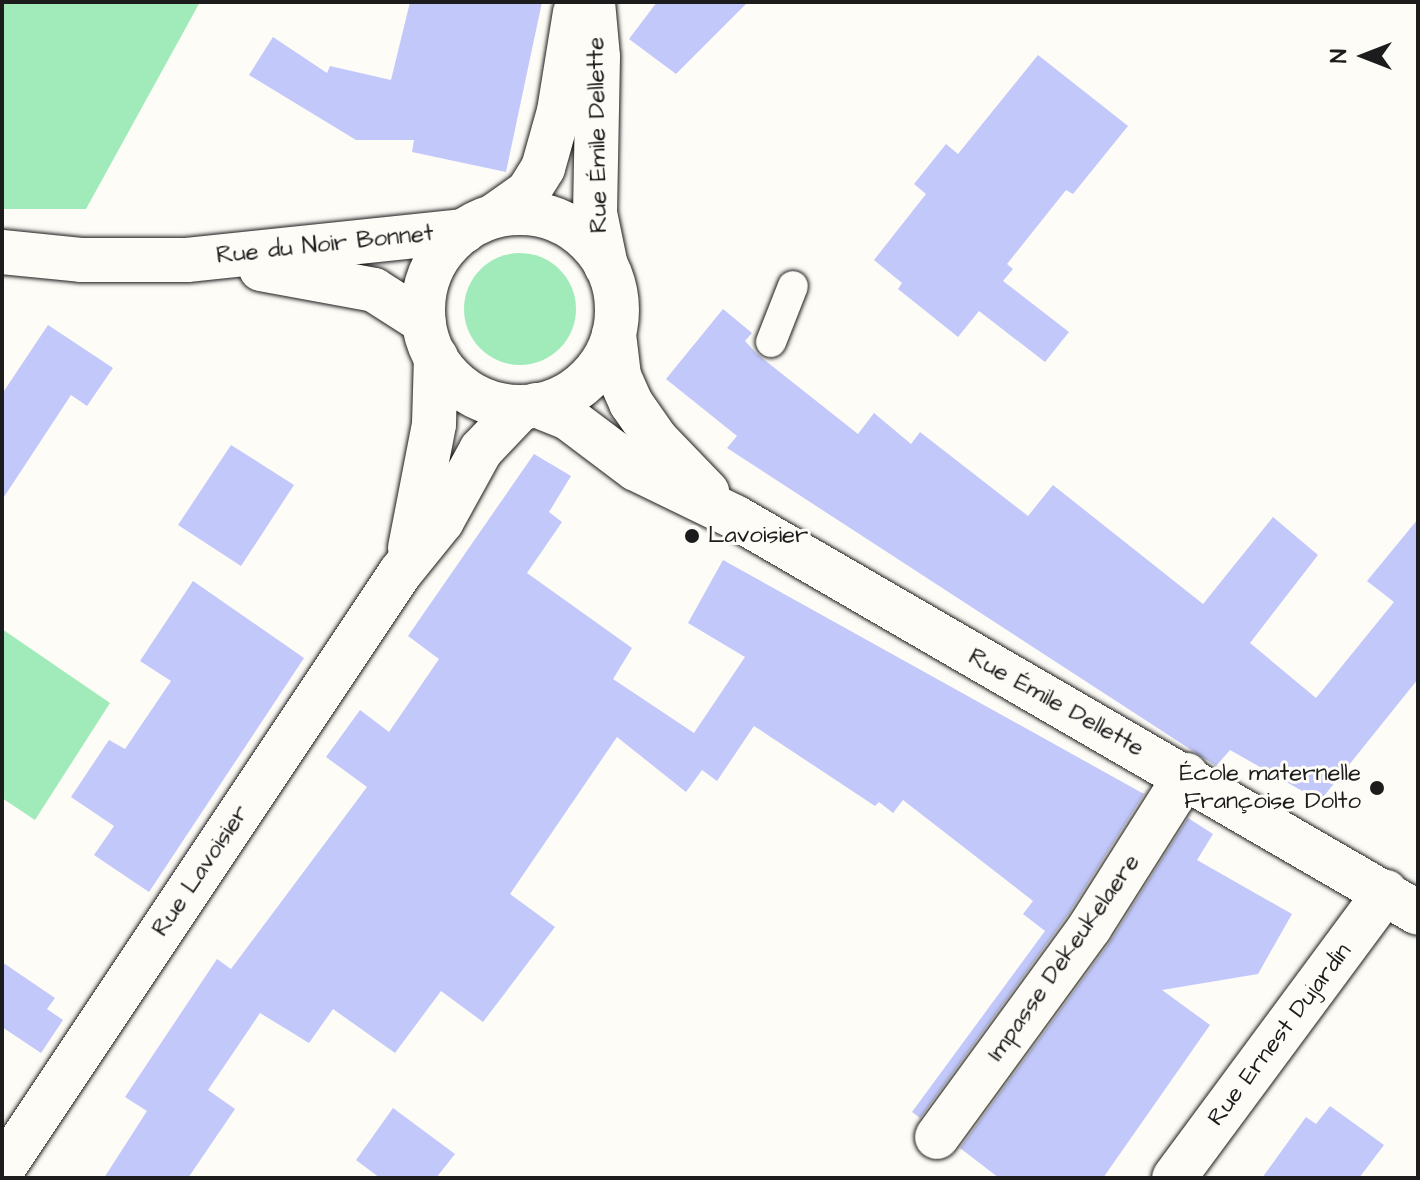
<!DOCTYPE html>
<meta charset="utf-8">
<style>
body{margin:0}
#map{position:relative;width:1420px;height:1180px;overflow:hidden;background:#fdfcf7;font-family:"Architects Daughter",sans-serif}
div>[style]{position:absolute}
.green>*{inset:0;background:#a1ebba}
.round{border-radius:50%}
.building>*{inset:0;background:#c2c8fa}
.roads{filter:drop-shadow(0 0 2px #1c1c1c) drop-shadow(0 0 2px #1c1c1c)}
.service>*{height:30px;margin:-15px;padding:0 15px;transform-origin:15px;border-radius:15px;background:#fdfcf7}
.minor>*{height:44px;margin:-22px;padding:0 22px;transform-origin:22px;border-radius:22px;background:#fdfcf7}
.minor>.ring{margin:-22px;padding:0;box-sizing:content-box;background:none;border:44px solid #fdfcf7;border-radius:50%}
.dots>*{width:22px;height:22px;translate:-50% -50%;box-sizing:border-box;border:4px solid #fdfcf7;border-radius:50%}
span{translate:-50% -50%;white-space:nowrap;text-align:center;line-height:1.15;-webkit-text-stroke:6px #fdfcf7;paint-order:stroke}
.street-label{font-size:24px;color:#1c1c1c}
.poi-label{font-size:24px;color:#1c1c1c}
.left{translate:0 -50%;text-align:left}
.right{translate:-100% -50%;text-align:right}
.frame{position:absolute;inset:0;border:4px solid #1c1c1c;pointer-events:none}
.north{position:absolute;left:1324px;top:16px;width:80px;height:80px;-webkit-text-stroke:6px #fdfcf7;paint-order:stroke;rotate:270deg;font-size:22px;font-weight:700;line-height:32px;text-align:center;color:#1c1c1c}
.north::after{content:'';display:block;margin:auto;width:28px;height:36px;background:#1c1c1c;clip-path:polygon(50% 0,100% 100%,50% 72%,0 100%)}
</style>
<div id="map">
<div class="green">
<div style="clip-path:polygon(2px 2px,200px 2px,86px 209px,2px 209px)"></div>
<div class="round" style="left:464px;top:253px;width:112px;height:112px"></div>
<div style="clip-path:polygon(2px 629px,110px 703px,35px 820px,2px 798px)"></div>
</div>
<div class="building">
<div style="clip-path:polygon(410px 2px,542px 2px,506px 172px,412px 152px,414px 140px,356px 140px,249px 75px,273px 37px,327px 73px,330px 66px,391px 80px)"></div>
<div style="clip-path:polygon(657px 2px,748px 2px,676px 74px,629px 39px)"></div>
<div style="clip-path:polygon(1038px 55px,1128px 126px,1073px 194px,1066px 190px,1007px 264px,1013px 269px,1003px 281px,1069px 332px,1045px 362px,979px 311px,958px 337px,898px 289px,902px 283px,874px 260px,926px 194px,914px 184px,946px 144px,958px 154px)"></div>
<div style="clip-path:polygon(723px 309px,752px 333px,745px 341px,757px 354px,858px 434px,874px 413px,911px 444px,920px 432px,1028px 516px,1053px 485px,1203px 604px,1273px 517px,1318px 555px,1250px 643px,1316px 698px,1394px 602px,1367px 581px,1418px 519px,1418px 679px,1320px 801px,1230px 750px,1216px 766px,727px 448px,737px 436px,666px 379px)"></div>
<div style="clip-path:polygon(48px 325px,113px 368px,87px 406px,71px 395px,2px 500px,2px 394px)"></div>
<div style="clip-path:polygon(231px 445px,294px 485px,241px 566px,178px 525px)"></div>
<div style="clip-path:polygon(534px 454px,571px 476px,549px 512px,562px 522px,527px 573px,632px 648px,613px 679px,694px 733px,745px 657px,688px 623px,723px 560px,1144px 794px,1069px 913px,920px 1118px,912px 1112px,1045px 931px,1023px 914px,1033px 901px,903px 800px,893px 813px,879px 802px,875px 806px,754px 726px,717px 781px,702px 770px,686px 792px,617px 737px,510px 894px,555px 927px,483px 1022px,441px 991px,395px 1053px,333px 1009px,309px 1043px,260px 1013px,208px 1090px,235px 1109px,188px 1178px,104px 1178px,147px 1111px,125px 1097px,217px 959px,231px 969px,367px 787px,326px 757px,360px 710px,389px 732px,439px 659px,408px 636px)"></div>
<div style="clip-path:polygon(193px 581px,304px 658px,149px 892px,94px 855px,114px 826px,71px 797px,109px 740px,125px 749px,171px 681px,140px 661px)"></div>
<div style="clip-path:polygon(1188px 818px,1213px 834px,1197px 860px,1292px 914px,1258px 974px,1162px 990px,1210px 1025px,1103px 1178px,999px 1178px,960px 1148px,1110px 942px)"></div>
<div style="clip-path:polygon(2px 962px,55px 998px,47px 1009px,63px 1020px,41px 1053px,2px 1027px)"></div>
<div style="clip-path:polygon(1330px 1106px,1384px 1145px,1359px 1178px,1262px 1178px,1306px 1117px,1316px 1124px)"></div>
<div style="clip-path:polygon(393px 1108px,455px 1154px,436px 1178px,380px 1178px,356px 1160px)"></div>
</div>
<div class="roads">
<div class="service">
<div style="left:771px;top:342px;width:60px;rotate:-68.6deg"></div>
</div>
<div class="minor">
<div style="left:593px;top:2px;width:55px;rotate:84.8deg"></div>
<div style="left:598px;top:57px;width:156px;rotate:91.1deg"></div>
<div style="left:595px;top:213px;width:54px;rotate:78.3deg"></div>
<div class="ring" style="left:423px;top:213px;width:150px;height:150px"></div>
<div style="left:494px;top:216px;width:42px;rotate:-35.2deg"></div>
<div style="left:528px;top:192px;width:28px;rotate:-58deg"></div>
<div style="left:543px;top:168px;width:59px;rotate:-74.3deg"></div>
<div style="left:559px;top:111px;width:100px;rotate:-80.8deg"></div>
<div style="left:2px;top:252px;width:79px;rotate:5.8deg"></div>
<div style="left:81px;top:260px;width:106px"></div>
<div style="left:187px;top:260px;width:279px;rotate:-6deg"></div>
<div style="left:261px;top:269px;width:115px;rotate:10.5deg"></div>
<div style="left:374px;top:290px;width:59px;rotate:32.6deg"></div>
<div style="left:614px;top:334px;width:42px;rotate:83.2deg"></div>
<div style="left:619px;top:376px;width:30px;rotate:66deg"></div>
<div style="left:631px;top:403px;width:44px;rotate:55.2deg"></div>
<div style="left:656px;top:439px;width:74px;rotate:46.1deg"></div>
<div style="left:536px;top:405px;width:35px;rotate:22deg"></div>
<div style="left:568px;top:418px;width:85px;rotate:36.9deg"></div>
<div style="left:636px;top:469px;width:110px;rotate:25.9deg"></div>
<div style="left:735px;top:517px;width:789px;rotate:30.1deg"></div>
<div style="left:410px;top:548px;width:126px;rotate:-79deg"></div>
<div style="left:434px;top:424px;width:67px;rotate:-88.3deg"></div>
<div style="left:937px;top:1137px;width:260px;rotate:-53.9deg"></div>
<div style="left:1090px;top:927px;width:180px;rotate:-57.7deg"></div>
<div style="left:2px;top:1170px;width:718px;rotate:-56.31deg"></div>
<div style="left:400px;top:573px;width:67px;rotate:-51.1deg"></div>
<div style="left:442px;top:521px;width:81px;rotate:-61.2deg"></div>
<div style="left:481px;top:450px;width:59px;rotate:-46.4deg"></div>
<div style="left:1174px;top:1178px;width:356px;rotate:-53.5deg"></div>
</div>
</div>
<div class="dots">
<div style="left:692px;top:536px;background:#1c1c1c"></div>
<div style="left:1377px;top:788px;background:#1c1c1c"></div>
</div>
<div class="street-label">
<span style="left:598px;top:135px;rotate:-91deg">Rue Émile Dellette</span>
<span style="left:325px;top:245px;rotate:-6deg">Rue du Noir Bonnet</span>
<span style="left:1056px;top:703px;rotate:29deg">Rue Émile Dellette</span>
<span style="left:201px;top:871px;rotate:-56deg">Rue Lavoisier</span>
<span style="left:1064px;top:958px;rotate:-55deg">Impasse Dekeukelaere</span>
<span style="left:1280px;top:1035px;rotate:-53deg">Rue Ernest Dujardin</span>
</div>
<div class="poi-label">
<span class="left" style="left:708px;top:536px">Lavoisier</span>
<span class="right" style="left:1361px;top:788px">École maternelle<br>Françoise Dolto</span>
</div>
<div class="frame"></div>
<div class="north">N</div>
</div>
